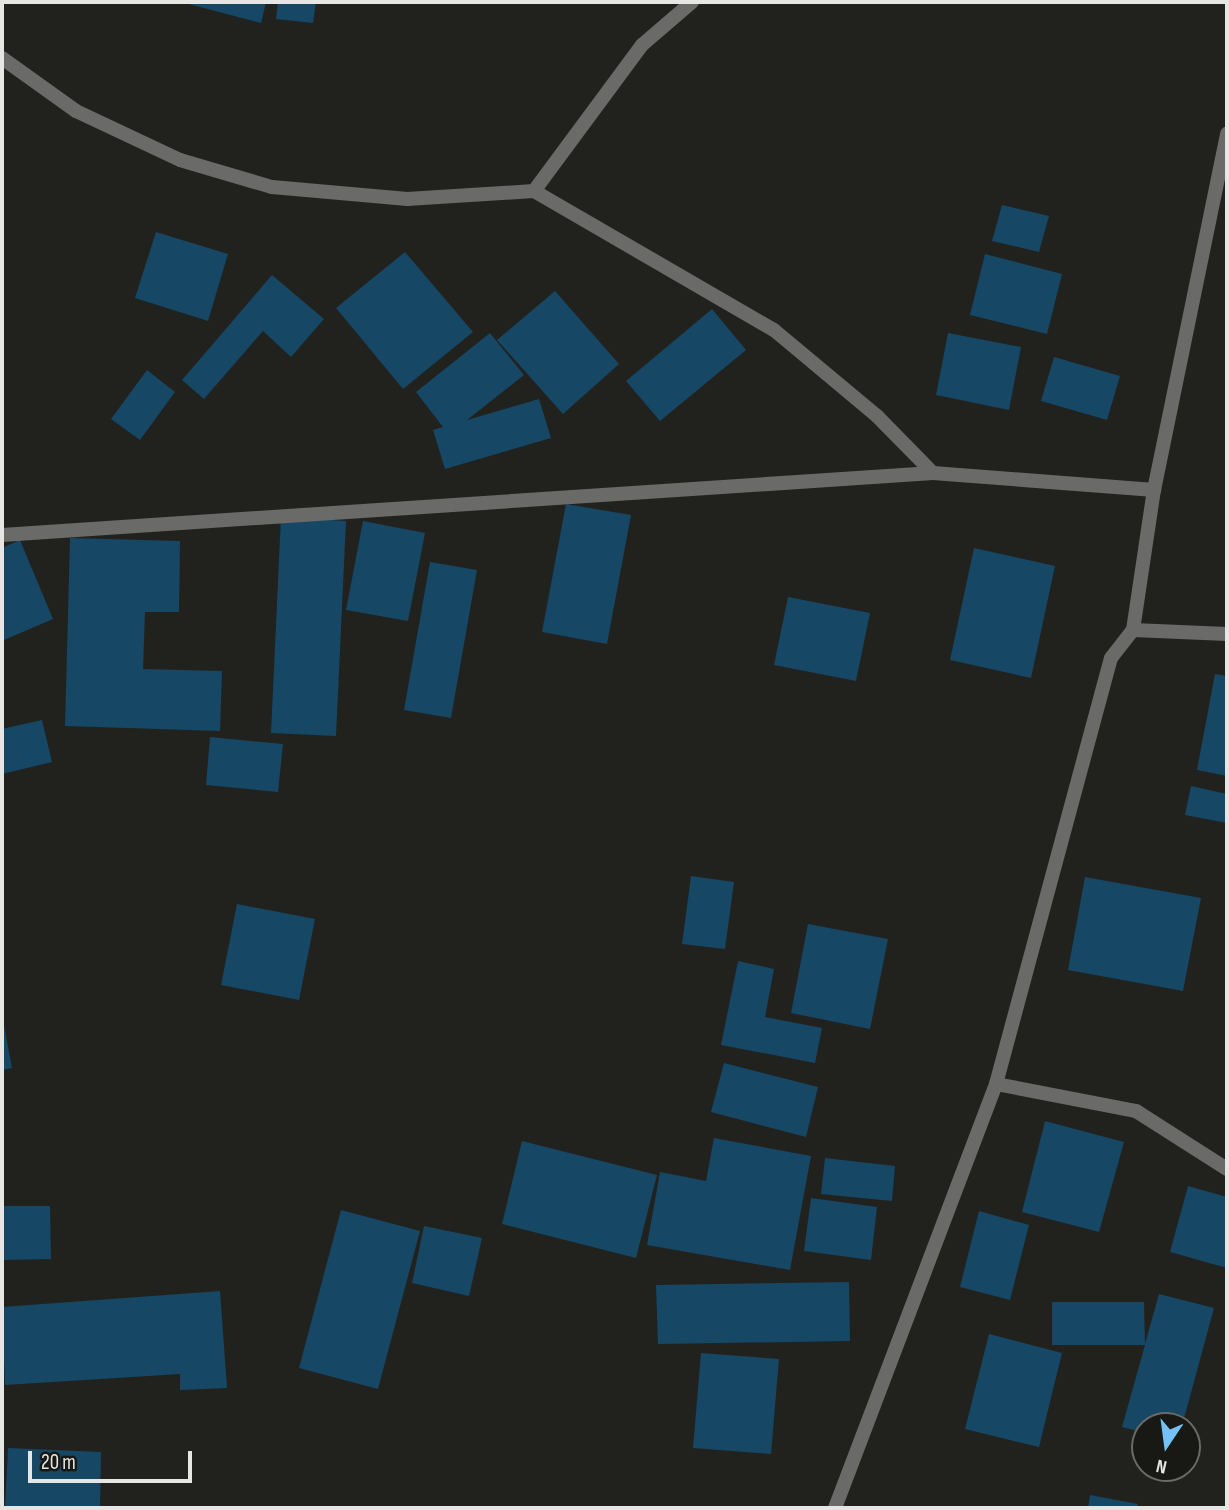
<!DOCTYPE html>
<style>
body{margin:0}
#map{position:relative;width:1229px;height:1510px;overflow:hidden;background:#21221e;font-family:"Sofia Sans Condensed",sans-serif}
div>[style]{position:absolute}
.building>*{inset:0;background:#164765}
.minor>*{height:14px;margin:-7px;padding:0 7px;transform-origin:7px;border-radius:7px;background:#6a6b69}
span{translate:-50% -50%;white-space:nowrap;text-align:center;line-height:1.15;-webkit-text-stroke:6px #181915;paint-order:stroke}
.frame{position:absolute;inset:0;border:4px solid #e6e7e4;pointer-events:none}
.north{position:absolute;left:1131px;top:1412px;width:70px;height:70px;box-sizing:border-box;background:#181915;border:2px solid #6a6b68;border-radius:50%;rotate:193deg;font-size:19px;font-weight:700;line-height:28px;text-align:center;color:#e6e7e4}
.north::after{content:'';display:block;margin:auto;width:24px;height:32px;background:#73c1f6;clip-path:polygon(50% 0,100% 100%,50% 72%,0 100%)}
.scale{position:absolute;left:28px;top:1451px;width:164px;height:32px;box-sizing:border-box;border:4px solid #e6e7e4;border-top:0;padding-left:9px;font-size:21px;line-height:24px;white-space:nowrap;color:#e6e7e4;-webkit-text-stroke:5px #181915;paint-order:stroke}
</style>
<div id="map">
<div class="building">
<div style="clip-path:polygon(181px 2px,266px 2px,261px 23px)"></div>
<div style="clip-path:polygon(278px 2px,316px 2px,313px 23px,276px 19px)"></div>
<div style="clip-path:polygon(1002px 205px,1049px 216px,1039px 252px,992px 241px)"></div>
<div style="clip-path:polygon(156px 232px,228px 254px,208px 321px,135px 298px)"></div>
<div style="clip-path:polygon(405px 252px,473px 332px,403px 389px,336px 308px)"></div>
<div style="clip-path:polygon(985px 254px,1062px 274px,1047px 334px,970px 315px)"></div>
<div style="clip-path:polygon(272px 275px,324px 319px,291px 357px,263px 331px,204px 399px,182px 380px)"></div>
<div style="clip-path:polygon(555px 291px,619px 364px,563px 414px,497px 340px)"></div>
<div style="clip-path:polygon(712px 309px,746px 350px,660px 421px,626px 381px)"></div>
<div style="clip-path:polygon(490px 333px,524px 375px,467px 420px,539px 399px,551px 438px,445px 469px,433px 430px,443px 427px,416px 392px)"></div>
<div style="clip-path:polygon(948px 333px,1021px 347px,1009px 410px,936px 395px)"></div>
<div style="clip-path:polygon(1054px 357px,1120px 376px,1107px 420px,1041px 401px)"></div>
<div style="clip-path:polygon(147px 370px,175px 392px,140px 440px,111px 419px)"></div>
<div style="clip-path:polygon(566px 504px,631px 515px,607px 644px,542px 632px)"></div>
<div style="clip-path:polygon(281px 517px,346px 521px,336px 736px,271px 733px)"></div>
<div style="clip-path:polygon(363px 521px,425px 533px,408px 621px,346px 610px)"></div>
<div style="clip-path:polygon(70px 538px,180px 541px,179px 612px,145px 612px,143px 669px,222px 671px,220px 731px,65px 726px)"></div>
<div style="clip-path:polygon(20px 540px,53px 619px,4px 640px,2px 548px)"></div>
<div style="clip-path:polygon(974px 548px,1055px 566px,1031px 678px,950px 660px)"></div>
<div style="clip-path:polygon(430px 562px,477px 570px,451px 718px,404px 710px)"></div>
<div style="clip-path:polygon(788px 597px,870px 613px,856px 681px,774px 665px)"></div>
<div style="clip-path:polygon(1215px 674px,1227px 676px,1227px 776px,1197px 770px)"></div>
<div style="clip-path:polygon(42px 720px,52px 762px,2px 774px,2px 729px)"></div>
<div style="clip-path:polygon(210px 737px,283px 744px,278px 792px,206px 785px)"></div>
<div style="clip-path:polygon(1191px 786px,1227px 794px,1227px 823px,1185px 815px)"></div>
<div style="clip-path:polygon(691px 876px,734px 882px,725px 949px,682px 944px)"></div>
<div style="clip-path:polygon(1085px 877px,1201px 898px,1183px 991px,1068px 970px)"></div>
<div style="clip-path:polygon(237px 904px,315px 919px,299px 1000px,221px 985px)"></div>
<div style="clip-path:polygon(808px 924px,888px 939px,870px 1029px,791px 1013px)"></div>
<div style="clip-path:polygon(738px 961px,774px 969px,765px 1017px,822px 1028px,815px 1063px,721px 1045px)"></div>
<div style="clip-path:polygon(2px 1015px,12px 1068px,2px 1070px)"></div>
<div style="clip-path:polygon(724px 1063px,818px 1087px,806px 1137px,711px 1112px)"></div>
<div style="clip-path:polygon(1045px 1121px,1124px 1142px,1099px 1232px,1022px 1212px)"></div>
<div style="clip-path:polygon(714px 1138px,811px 1156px,790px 1270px,647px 1245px,660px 1172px,706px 1181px)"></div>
<div style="clip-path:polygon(522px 1141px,657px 1175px,636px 1258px,502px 1224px)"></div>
<div style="clip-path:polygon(825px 1158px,895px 1166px,892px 1201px,821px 1194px)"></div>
<div style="clip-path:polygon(1188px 1186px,1227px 1197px,1227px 1268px,1170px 1252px)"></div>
<div style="clip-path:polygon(811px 1198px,877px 1207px,871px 1260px,804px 1251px)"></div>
<div style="clip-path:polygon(2px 1206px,50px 1206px,51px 1259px,2px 1260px)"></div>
<div style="clip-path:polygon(341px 1210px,420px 1231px,378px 1389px,299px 1368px)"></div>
<div style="clip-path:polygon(979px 1211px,1029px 1225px,1010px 1300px,960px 1287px)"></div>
<div style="clip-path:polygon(424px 1226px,482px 1238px,469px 1296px,412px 1283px)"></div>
<div style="clip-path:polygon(849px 1282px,850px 1341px,658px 1344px,656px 1285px)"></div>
<div style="clip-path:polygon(220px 1291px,227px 1388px,180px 1390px,180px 1374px,5px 1385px,2px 1307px)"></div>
<div style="clip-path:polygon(1159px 1294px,1214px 1308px,1182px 1426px,1145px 1426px,1145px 1433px,1122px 1427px,1145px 1345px,1052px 1345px,1052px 1302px,1144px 1302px,1145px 1344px)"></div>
<div style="clip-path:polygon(989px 1334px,1062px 1353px,1039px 1447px,965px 1429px)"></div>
<div style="clip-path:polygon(701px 1353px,779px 1359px,771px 1454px,693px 1448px)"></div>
<div style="clip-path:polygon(8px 1448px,101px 1452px,100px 1508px,5px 1508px)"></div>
<div style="clip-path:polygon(1090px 1495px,1138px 1504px,1137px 1508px,1088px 1508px)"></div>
</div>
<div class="minor">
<div style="left:2px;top:58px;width:91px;rotate:35.6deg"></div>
<div style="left:76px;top:111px;width:115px;rotate:25.2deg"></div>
<div style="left:180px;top:160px;width:96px;rotate:16.4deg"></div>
<div style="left:272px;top:187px;width:136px;rotate:5.1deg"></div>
<div style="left:407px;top:199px;width:127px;rotate:-3.6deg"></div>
<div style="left:534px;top:191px;width:277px;rotate:30.1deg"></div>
<div style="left:774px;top:330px;width:134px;rotate:39.9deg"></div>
<div style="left:877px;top:416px;width:80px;rotate:45.5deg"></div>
<div style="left:534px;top:191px;width:182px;rotate:-53.5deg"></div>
<div style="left:642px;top:45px;width:66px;rotate:-40.7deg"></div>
<div style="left:2px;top:535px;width:933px;rotate:-3.81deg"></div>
<div style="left:933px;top:473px;width:222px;rotate:4.4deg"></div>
<div style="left:1133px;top:630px;width:94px;rotate:2.4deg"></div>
<div style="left:996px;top:1084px;width:143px;rotate:10.9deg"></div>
<div style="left:1136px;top:1111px;width:108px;rotate:32.5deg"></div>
<div style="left:835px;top:1508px;width:454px;rotate:-69.2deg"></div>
<div style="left:996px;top:1084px;width:441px;rotate:-74.9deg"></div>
<div style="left:1111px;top:658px;width:36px;rotate:-52deg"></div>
<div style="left:1133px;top:630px;width:142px;rotate:-81.5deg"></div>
<div style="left:1154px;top:490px;width:364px;rotate:-78.4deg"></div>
</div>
<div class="frame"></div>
<div class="north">N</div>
<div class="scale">20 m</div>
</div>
